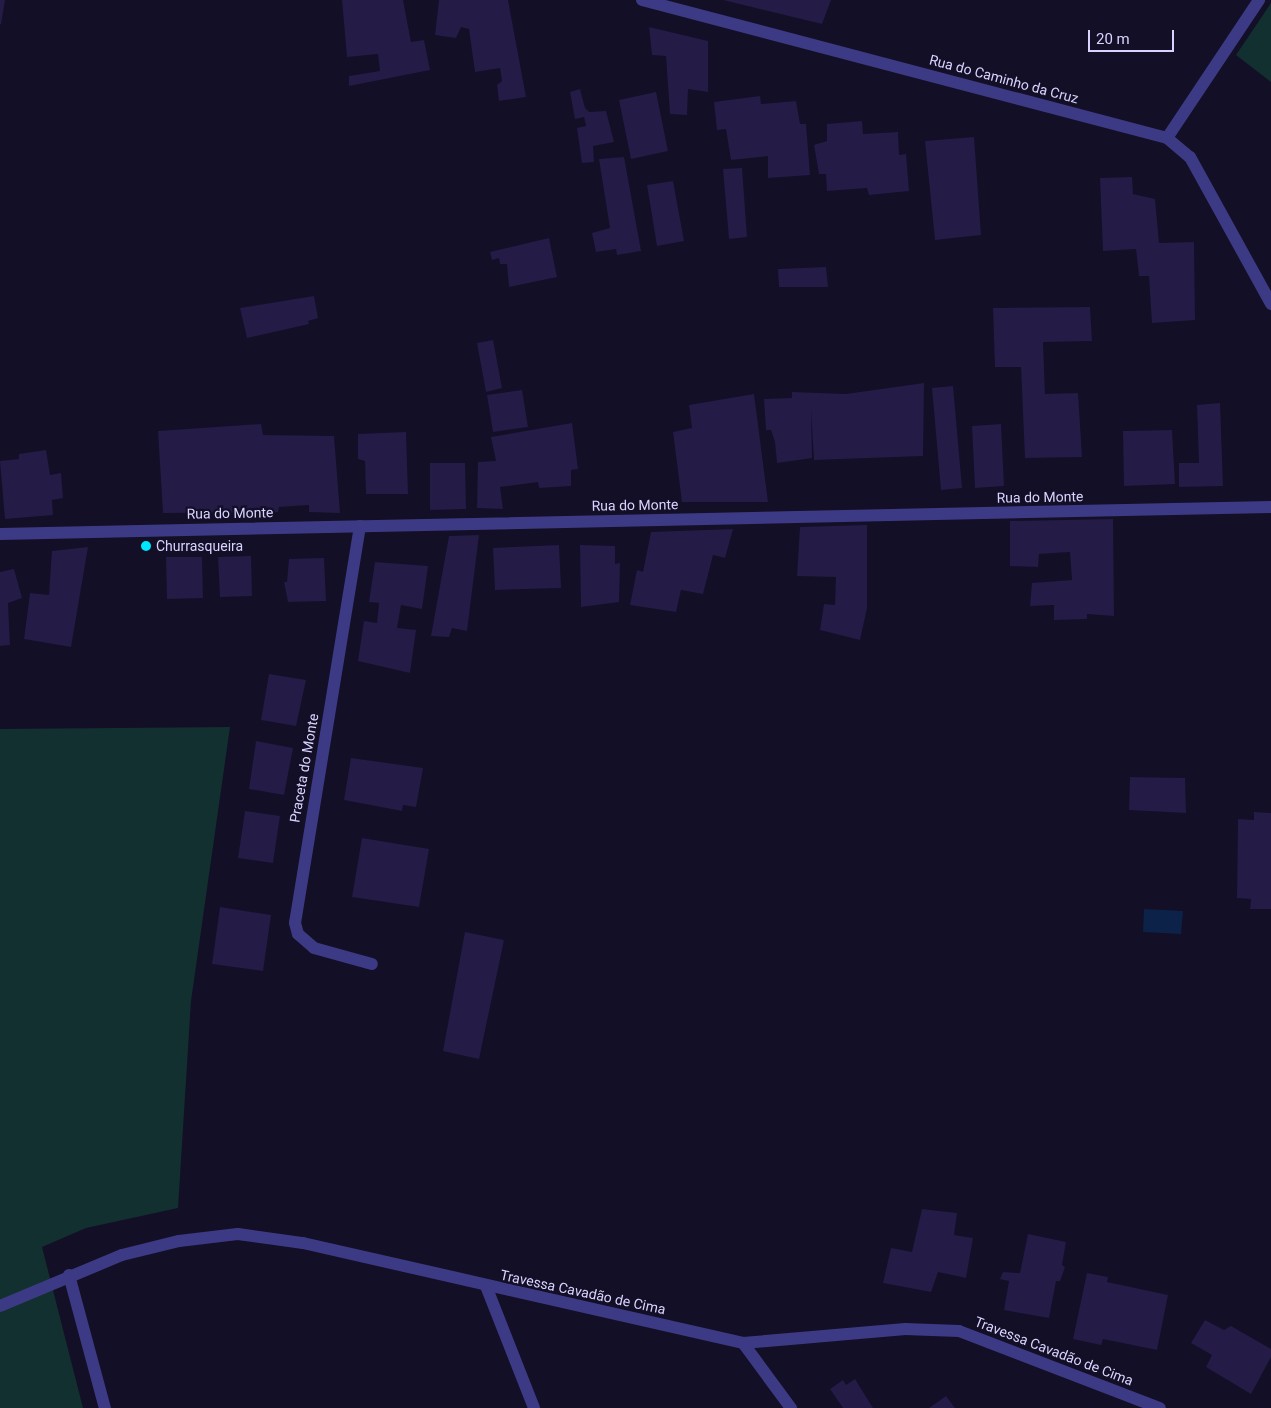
<!DOCTYPE html>
<meta charset="utf-8">
<style>
body{margin:0}
#map{position:relative;width:1271px;height:1408px;overflow:hidden;background:#130f26;font-family:Roboto,sans-serif}
div>[style]{position:absolute}
.green>*{inset:0;background:#12302f}
.water>*{inset:0;background:#0c2248}
.building>*{inset:0;background:#241b47}
.minor>*{height:12px;margin:-6px;padding:0 6px;transform-origin:6px;border-radius:6px;background:#3d3a85}
.dots>*{width:14px;height:14px;translate:-50% -50%;box-sizing:border-box;border:2px solid #130f26;border-radius:50%}
span{translate:-50% -50%;white-space:nowrap;text-align:center;line-height:1.15;-webkit-text-stroke:4.5px #130f26;paint-order:stroke}
.street-label{font-size:14px;color:#d9d4ff}
.poi-label{font-size:14px;color:#d9d4ff}
.left{translate:0 -50%;text-align:left}
.scale{position:absolute;left:1088px;top:30px;width:86px;height:22px;box-sizing:border-box;border:2px solid #d9d4ff;border-top:0;padding-left:6px;font-size:15px;line-height:18px;white-space:nowrap;color:#d9d4ff;-webkit-text-stroke:4px #130f26;paint-order:stroke}
</style>
<div id="map">
<div class="green">
<div style="clip-path:polygon(1271px 3px,1271px 82px,1236px 55px)"></div>
<div style="clip-path:polygon(230px 727px,191px 1001px,178px 1208px,86px 1228px,42px 1247px,83px 1408px,0 1408px,0 729px)"></div>
</div>
<div class="water">
<div style="clip-path:polygon(1144px 909px,1183px 911px,1181px 934px,1143px 932px)"></div>
</div>
<div class="building">
<div style="clip-path:polygon(0 0,5px 0,1px 24px,0 24px)"></div>
<div style="clip-path:polygon(342px 0,403px 0,411px 42px,424px 40px,430px 70px,349px 86px,349px 76px,380px 71px,378px 54px,347px 57px)"></div>
<div style="clip-path:polygon(439px 0,508px 0,526px 97px,499px 101px,497px 85px,502px 81px,500px 68px,475px 72px,469px 29px,461px 27px,456px 38px,435px 35px)"></div>
<div style="clip-path:polygon(723px 0,831px 0,822px 24px)"></div>
<div style="clip-path:polygon(649px 27px,708px 41px,708px 92px,688px 89px,687px 115px,670px 114px,666px 56px,652px 55px)"></div>
<div style="clip-path:polygon(580px 89px,585px 108px,589px 112px,606px 111px,614px 142px,593px 146px,594px 162px,582px 163px,577px 128px,586px 126px,584px 117px,575px 119px,570px 92px)"></div>
<div style="clip-path:polygon(656px 92px,668px 151px,631px 159px,619px 100px)"></div>
<div style="clip-path:polygon(760px 96px,761px 104px,796px 101px,800px 124px,806px 124px,810px 175px,768px 178px,768px 156px,731px 160px,726px 129px,717px 130px,714px 102px)"></div>
<div style="clip-path:polygon(862px 121px,863px 134px,898px 132px,899px 155px,906px 154px,909px 191px,869px 195px,867px 188px,827px 191px,826px 174px,819px 174px,814px 145px,827px 141px,827px 124px)"></div>
<div style="clip-path:polygon(974px 137px,981px 235px,935px 240px,925px 141px)"></div>
<div style="clip-path:polygon(624px 157px,641px 251px,617px 255px,616px 249px,596px 252px,592px 233px,610px 228px,599px 159px)"></div>
<div style="clip-path:polygon(742px 168px,747px 237px,729px 239px,723px 169px)"></div>
<div style="clip-path:polygon(1132px 177px,1133px 194px,1155px 199px,1159px 243px,1194px 242px,1195px 320px,1152px 323px,1149px 276px,1139px 276px,1136px 249px,1103px 251px,1100px 178px)"></div>
<div style="clip-path:polygon(673px 181px,684px 241px,657px 246px,647px 185px)"></div>
<div style="clip-path:polygon(549px 238px,557px 277px,509px 287px,507px 264px,500px 264px,499px 258px,492px 260px,490px 252px)"></div>
<div style="clip-path:polygon(826px 267px,828px 287px,779px 287px,778px 269px)"></div>
<div style="clip-path:polygon(314px 296px,318px 318px,308px 321px,309px 324px,247px 338px,240px 308px)"></div>
<div style="clip-path:polygon(1090px 307px,1092px 341px,1043px 342px,1045px 394px,1078px 393px,1082px 457px,1025px 458px,1021px 367px,995px 367px,993px 308px)"></div>
<div style="clip-path:polygon(493px 340px,502px 388px,486px 392px,477px 343px)"></div>
<div style="clip-path:polygon(924px 383px,923px 456px,814px 460px,811px 409px,812px 458px,777px 463px,775px 442px,771px 430px,766px 430px,764px 399px,792px 398px,792px 392px,846px 394px)"></div>
<div style="clip-path:polygon(953px 386px,962px 488px,941px 490px,932px 388px)"></div>
<div style="clip-path:polygon(522px 390px,528px 427px,493px 432px,487px 395px)"></div>
<div style="clip-path:polygon(754px 394px,768px 502px,682px 502px,673px 432px,692px 428px,689px 405px)"></div>
<div style="clip-path:polygon(1220px 403px,1223px 486px,1179px 487px,1179px 463px,1199px 463px,1197px 405px)"></div>
<div style="clip-path:polygon(572px 423px,578px 469px,571px 470px,571px 486px,539px 488px,538px 482px,500px 487px,503px 509px,477px 508px,478px 462px,496px 461px,491px 437px)"></div>
<div style="clip-path:polygon(261px 424px,263px 435px,334px 436px,340px 513px,309px 512px,309px 505px,279px 507px,278px 512px,163px 513px,158px 431px)"></div>
<div style="clip-path:polygon(1001px 424px,1004px 486px,975px 488px,972px 426px)"></div>
<div style="clip-path:polygon(1172px 430px,1175px 484px,1124px 486px,1123px 431px)"></div>
<div style="clip-path:polygon(406px 432px,408px 494px,366px 494px,365px 461px,358px 459px,358px 434px)"></div>
<div style="clip-path:polygon(46px 450px,50px 475px,61px 473px,63px 498px,52px 500px,53px 515px,5px 519px,0 461px,19px 459px,19px 454px)"></div>
<div style="clip-path:polygon(430px 463px,465px 463px,466px 509px,430px 510px)"></div>
<div style="clip-path:polygon(1113px 519px,1114px 616px,1087px 614px,1087px 619px,1054px 620px,1054px 605px,1030px 606px,1032px 583px,1072px 580px,1070px 552px,1039px 554px,1038px 567px,1010px 566px,1010px 521px)"></div>
<div style="clip-path:polygon(867px 525px,867px 608px,860px 640px,820px 630px,824px 604px,835px 605px,836px 577px,797px 576px,800px 527px)"></div>
<div style="clip-path:polygon(733px 529px,725px 558px,713px 555px,703px 594px,681px 590px,676px 612px,630px 605px,637px 570px,643px 572px,651px 532px)"></div>
<div style="clip-path:polygon(479px 535px,467px 631px,452px 628px,449px 637px,431px 636px,449px 536px)"></div>
<div style="clip-path:polygon(559px 545px,561px 588px,495px 590px,493px 548px)"></div>
<div style="clip-path:polygon(580px 545px,615px 546px,615px 564px,620px 563px,619px 602px,581px 607px)"></div>
<div style="clip-path:polygon(88px 547px,71px 647px,24px 639px,30px 593px,49px 595px,52px 551px)"></div>
<div style="clip-path:polygon(251px 556px,252px 596px,220px 597px,218px 557px)"></div>
<div style="clip-path:polygon(166px 557px,202px 557px,203px 598px,167px 599px)"></div>
<div style="clip-path:polygon(324px 558px,326px 601px,288px 602px,284px 582px,287px 582px,289px 559px)"></div>
<div style="clip-path:polygon(375px 562px,428px 566px,422px 609px,401px 605px,397px 628px,416px 630px,410px 673px,358px 661px,364px 621px,377px 623px,379px 603px,369px 602px)"></div>
<div style="clip-path:polygon(14px 569px,22px 598px,8px 603px,10px 645px,0 646px,0 572px)"></div>
<div style="clip-path:polygon(269px 674px,306px 680px,296px 726px,261px 720px)"></div>
<div style="clip-path:polygon(256px 741px,293px 748px,284px 795px,249px 789px)"></div>
<div style="clip-path:polygon(351px 758px,423px 768px,416px 807px,403px 805px,402px 811px,344px 800px)"></div>
<div style="clip-path:polygon(1130px 777px,1185px 778px,1186px 813px,1129px 810px)"></div>
<div style="clip-path:polygon(245px 811px,280px 816px,273px 863px,238px 858px)"></div>
<div style="clip-path:polygon(1254px 812px,1271px 813px,1271px 909px,1250px 909px,1251px 899px,1237px 898px,1238px 819px,1254px 820px)"></div>
<div style="clip-path:polygon(362px 838px,429px 849px,419px 907px,352px 897px)"></div>
<div style="clip-path:polygon(220px 907px,271px 915px,263px 971px,212px 964px)"></div>
<div style="clip-path:polygon(465px 932px,504px 940px,479px 1059px,443px 1051px)"></div>
<div style="clip-path:polygon(922px 1209px,957px 1213px,954px 1235px,973px 1238px,966px 1278px,938px 1272px,931px 1292px,883px 1283px,891px 1248px,912px 1252px)"></div>
<div style="clip-path:polygon(1028px 1234px,1066px 1242px,1062px 1265px,1065px 1267px,1060px 1281px,1056px 1281px,1049px 1318px,1004px 1310px,1009px 1281px,1000px 1279px,1003px 1272px,1020px 1273px)"></div>
<div style="clip-path:polygon(1087px 1273px,1108px 1277px,1107px 1282px,1168px 1295px,1157px 1350px,1103px 1339px,1101px 1345px,1073px 1339px)"></div>
<div style="clip-path:polygon(1205px 1320px,1224px 1330px,1231px 1326px,1271px 1349px,1271px 1357px,1251px 1394px,1206px 1367px,1212px 1355px,1191px 1343px)"></div>
<div style="clip-path:polygon(855px 1379px,873px 1408px,843px 1408px,830px 1389px,843px 1380px,846px 1385px)"></div>
<div style="clip-path:polygon(946px 1396px,955px 1408px,929px 1408px)"></div>
</div>
<div class="minor">
<div style="left:642px;top:0;width:543px;rotate:14.73deg"></div>
<div style="left:1167px;top:138px;width:30px;rotate:40deg"></div>
<div style="left:1190px;top:157px;width:168px;rotate:61.1deg"></div>
<div style="left:1167px;top:138px;width:166px;rotate:-56.3deg"></div>
<div style="left:360px;top:526px;width:402px;rotate:99.3deg"></div>
<div style="left:295px;top:923px;width:11px;rotate:75deg"></div>
<div style="left:298px;top:934px;width:21px;rotate:41deg"></div>
<div style="left:314px;top:948px;width:60px;rotate:15.4deg"></div>
<div style="left:0;top:534px;width:1271px;rotate:-1.22deg"></div>
<div style="left:69px;top:1275px;width:138px;rotate:74.9deg"></div>
<div style="left:486px;top:1286px;width:131px;rotate:68.5deg"></div>
<div style="left:0;top:1306px;width:132px;rotate:-22.7deg"></div>
<div style="left:122px;top:1255px;width:59px;rotate:-13.8deg"></div>
<div style="left:179px;top:1241px;width:59px;rotate:-6.8deg"></div>
<div style="left:238px;top:1234px;width:66px;rotate:7.9deg"></div>
<div style="left:303px;top:1243px;width:451px;rotate:12.8deg"></div>
<div style="left:743px;top:1343px;width:163px;rotate:-4.9deg"></div>
<div style="left:905px;top:1329px;width:54px;rotate:2.1deg"></div>
<div style="left:959px;top:1331px;width:215px;rotate:21deg"></div>
<div style="left:743px;top:1343px;width:81px;rotate:53.6deg"></div>
</div>
<div class="dots">
<div style="left:146px;top:546px;background:#00e5ff"></div>
</div>
<div class="street-label">
<span style="left:1004px;top:79px;rotate:15deg">Rua do Caminho da Cruz</span>
<span style="left:1040px;top:497px;rotate:-1deg">Rua do Monte</span>
<span style="left:635px;top:505px;rotate:-1deg">Rua do Monte</span>
<span style="left:230px;top:513px;rotate:-1deg">Rua do Monte</span>
<span style="left:304px;top:768px;rotate:-80deg">Praceta do Monte</span>
<span style="left:583px;top:1292px;rotate:12deg">Travessa Cavadão de Cima</span>
<span style="left:1054px;top:1351px;rotate:21deg">Travessa Cavadão de Cima</span>
</div>
<div class="poi-label">
<span class="left" style="left:156px;top:546px">Churrasqueira</span>
</div>
<div class="scale">20 m</div>
</div>
